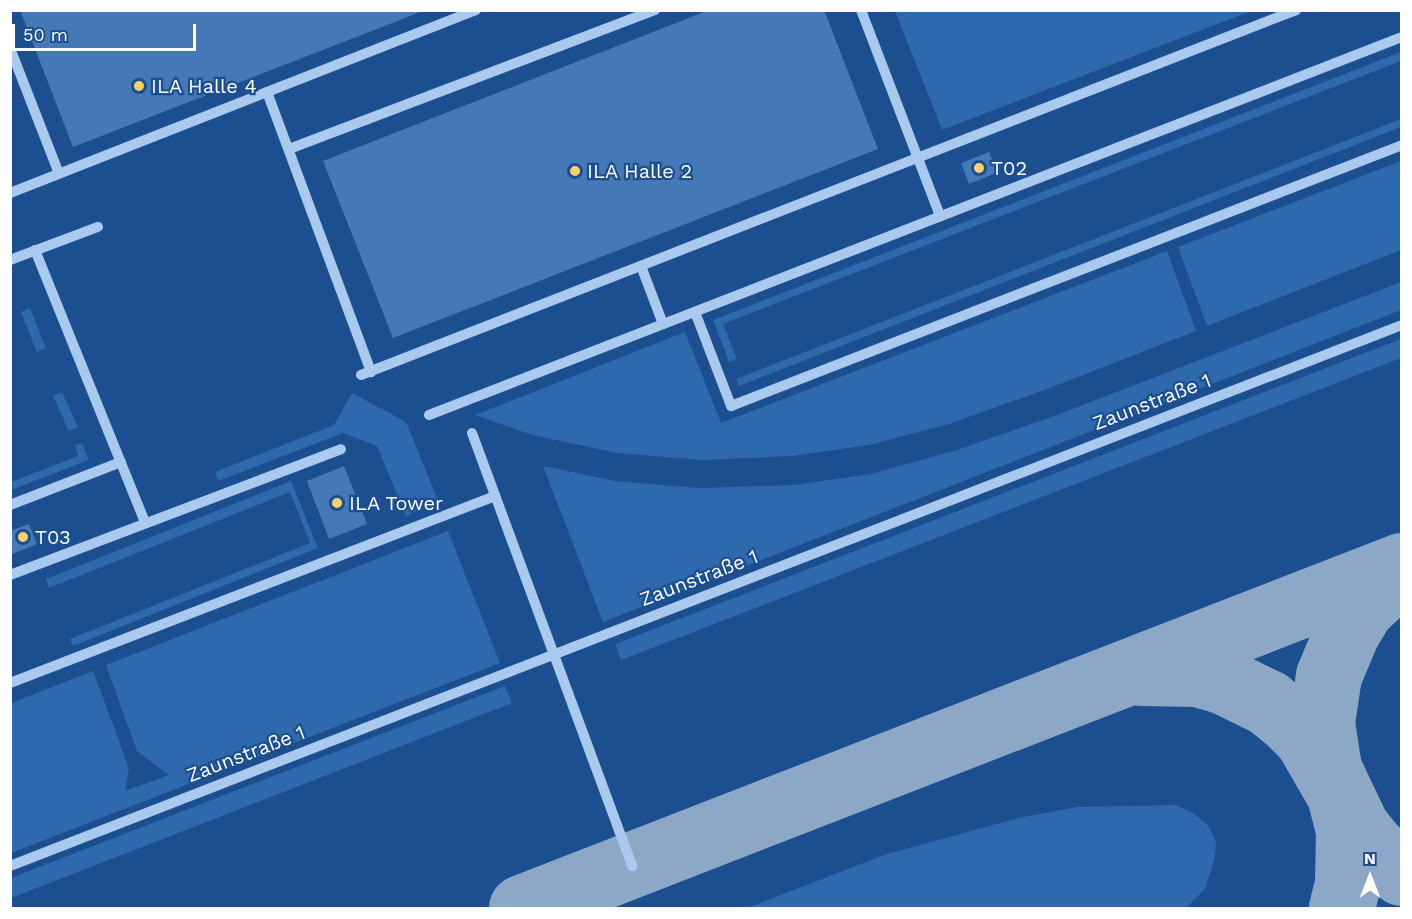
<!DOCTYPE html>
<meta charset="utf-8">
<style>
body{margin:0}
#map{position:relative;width:1412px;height:919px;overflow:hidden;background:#1b4f8f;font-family:"Work Sans",sans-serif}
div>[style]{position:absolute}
.green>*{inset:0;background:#2e69ad}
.taxiway>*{height:66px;margin:-33px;padding:0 33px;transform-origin:33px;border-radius:33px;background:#8da7c7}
.building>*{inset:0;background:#4478b7}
.minor>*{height:10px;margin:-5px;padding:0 5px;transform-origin:5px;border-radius:5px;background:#a9c9ee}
.dots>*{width:16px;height:16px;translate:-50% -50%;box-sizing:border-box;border:3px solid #1b4f8f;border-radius:50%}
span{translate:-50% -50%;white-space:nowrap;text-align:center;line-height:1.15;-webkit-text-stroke:4.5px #1b4f8f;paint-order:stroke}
.poi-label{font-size:20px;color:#fff}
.left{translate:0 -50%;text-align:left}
.street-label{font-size:20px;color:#fff}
.frame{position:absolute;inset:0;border:12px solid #fff;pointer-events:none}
.north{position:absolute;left:1340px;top:847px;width:60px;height:60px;-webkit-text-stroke:4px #1b4f8f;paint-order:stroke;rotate:0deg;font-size:16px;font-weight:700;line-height:24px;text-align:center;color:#fff}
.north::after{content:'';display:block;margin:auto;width:21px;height:27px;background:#fff;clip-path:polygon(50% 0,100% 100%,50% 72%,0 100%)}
.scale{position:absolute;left:12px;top:24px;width:184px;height:27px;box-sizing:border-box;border:3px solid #fff;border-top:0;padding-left:8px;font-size:18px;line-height:21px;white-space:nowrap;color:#fff;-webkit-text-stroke:4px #1b4f8f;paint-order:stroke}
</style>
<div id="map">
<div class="green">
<div style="clip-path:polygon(895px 11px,1251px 11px,942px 130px)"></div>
<div style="clip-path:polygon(1401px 52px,1401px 61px,723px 324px,737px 359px,729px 362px,713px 320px)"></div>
<div style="clip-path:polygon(1401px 119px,1401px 127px,739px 386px,736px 379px)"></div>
<div style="clip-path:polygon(1401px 161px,1401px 250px,1207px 326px,1178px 247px)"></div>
<div style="clip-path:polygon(1167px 251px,1196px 331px,1047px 389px,949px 424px,869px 445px,792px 456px,702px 460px,617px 453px,532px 435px,475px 415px,685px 332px,721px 423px)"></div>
<div style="clip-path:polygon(1401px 282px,1401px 310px,603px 622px,543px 466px,615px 481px,699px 488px,794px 485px,871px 474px,957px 450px,1057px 415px)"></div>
<div style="clip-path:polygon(30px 308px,46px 348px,37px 352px,21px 312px)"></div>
<div style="clip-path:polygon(1401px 339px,1401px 358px,621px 660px,615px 644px)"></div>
<div style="clip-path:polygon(62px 392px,78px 427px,69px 431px,53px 396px)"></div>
<div style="clip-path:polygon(352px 393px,406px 422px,439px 503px,406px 516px,377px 446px,343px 433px,218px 481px,215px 472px,334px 425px)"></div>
<div style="clip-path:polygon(82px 443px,89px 460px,11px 490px,11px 482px,78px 456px,75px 445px)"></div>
<div style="clip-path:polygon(291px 481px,318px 548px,73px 646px,70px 639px,310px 543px,290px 492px,49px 588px,46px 579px)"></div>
<div style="clip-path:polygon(448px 531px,500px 663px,11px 853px,11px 703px,93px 671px,129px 768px,125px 791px,169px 775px,137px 751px,106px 665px)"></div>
<div style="clip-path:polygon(505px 686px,512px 703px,11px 898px,11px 878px)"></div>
<div style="clip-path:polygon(1175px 805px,1193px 813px,1208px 825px,1216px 841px,1215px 857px,1205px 889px,1186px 908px,747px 908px,884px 855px,1018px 818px,1077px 807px)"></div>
</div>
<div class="taxiway">
<div style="left:1402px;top:571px;width:54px;rotate:137.2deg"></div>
<div style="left:1362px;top:608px;width:29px;rotate:121deg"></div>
<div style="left:1347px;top:633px;width:47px;rotate:112.7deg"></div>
<div style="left:1329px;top:676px;width:48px;rotate:98.5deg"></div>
<div style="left:1322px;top:723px;width:47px;rotate:81.3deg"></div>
<div style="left:1329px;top:769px;width:65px;rotate:64.6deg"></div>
<div style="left:1357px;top:828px;width:26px;rotate:51deg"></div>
<div style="left:1373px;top:848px;width:38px;rotate:41deg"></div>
<div style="left:1141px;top:673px;width:57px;rotate:1deg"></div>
<div style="left:1198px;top:674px;width:26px;rotate:16deg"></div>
<div style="left:1223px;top:681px;width:50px;rotate:26.1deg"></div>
<div style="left:1268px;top:703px;width:26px;rotate:39deg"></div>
<div style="left:1288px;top:719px;width:27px;rotate:45deg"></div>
<div style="left:1307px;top:738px;width:66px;rotate:59.9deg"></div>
<div style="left:1340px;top:795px;width:38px;rotate:76deg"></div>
<div style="left:1349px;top:832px;width:52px;rotate:91.1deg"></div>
<div style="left:1348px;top:884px;width:25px;rotate:104deg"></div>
<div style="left:522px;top:908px;width:944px;rotate:-21.24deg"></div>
</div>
<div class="building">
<div style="clip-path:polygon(20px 10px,423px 10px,423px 11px,73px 147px)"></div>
<div style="clip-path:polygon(709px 10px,824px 10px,878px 149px,393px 338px,323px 161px)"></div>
<div style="clip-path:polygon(989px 152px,998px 172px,969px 184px,961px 163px)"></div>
<div style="clip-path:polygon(344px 466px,367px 524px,329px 539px,307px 481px)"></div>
<div style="clip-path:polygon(29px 524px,37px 544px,10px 555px,10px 531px)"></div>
</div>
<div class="minor">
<div style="left:861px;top:10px;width:221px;rotate:69deg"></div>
<div style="left:10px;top:48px;width:135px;rotate:68.7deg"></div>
<div style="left:267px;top:92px;width:299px;rotate:69.6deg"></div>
<div style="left:289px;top:149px;width:392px;rotate:-20.8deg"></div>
<div style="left:10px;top:193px;width:501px;rotate:-21.44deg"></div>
<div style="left:35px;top:250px;width:293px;rotate:68deg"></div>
<div style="left:10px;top:260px;width:94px;rotate:-20.6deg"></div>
<div style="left:641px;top:266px;width:62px;rotate:69.2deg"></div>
<div style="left:695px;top:312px;width:101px;rotate:69deg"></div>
<div style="left:731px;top:406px;width:720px;rotate:-21.25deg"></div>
<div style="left:361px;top:375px;width:1004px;rotate:-21.32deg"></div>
<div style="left:429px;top:415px;width:1044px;rotate:-21.23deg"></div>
<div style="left:472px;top:433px;width:462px;rotate:69.7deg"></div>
<div style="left:10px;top:505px;width:119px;rotate:-21.2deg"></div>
<div style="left:10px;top:575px;width:354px;rotate:-20.8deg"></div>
<div style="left:10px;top:683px;width:520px;rotate:-21.08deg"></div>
<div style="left:10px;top:866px;width:1493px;rotate:-21.24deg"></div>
</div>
<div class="dots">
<div style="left:139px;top:86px;background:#ffd166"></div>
<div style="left:979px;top:168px;background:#ffd166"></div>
<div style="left:575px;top:171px;background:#ffd166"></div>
<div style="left:337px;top:503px;background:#ffd166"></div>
<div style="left:23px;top:537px;background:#ffd166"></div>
</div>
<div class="poi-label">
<span class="left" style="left:151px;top:86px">ILA Halle 4</span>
<span class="left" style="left:991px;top:168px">T02</span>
<span class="left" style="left:587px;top:171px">ILA Halle 2</span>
<span class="left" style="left:349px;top:503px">ILA Tower</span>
<span class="left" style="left:35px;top:537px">T03</span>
</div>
<div class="street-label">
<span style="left:1152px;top:402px;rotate:-21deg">Zaunstraße 1</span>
<span style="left:699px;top:578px;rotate:-21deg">Zaunstraße 1</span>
<span style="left:246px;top:754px;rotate:-21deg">Zaunstraße 1</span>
</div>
<div class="frame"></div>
<div class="north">N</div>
<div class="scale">50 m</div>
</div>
